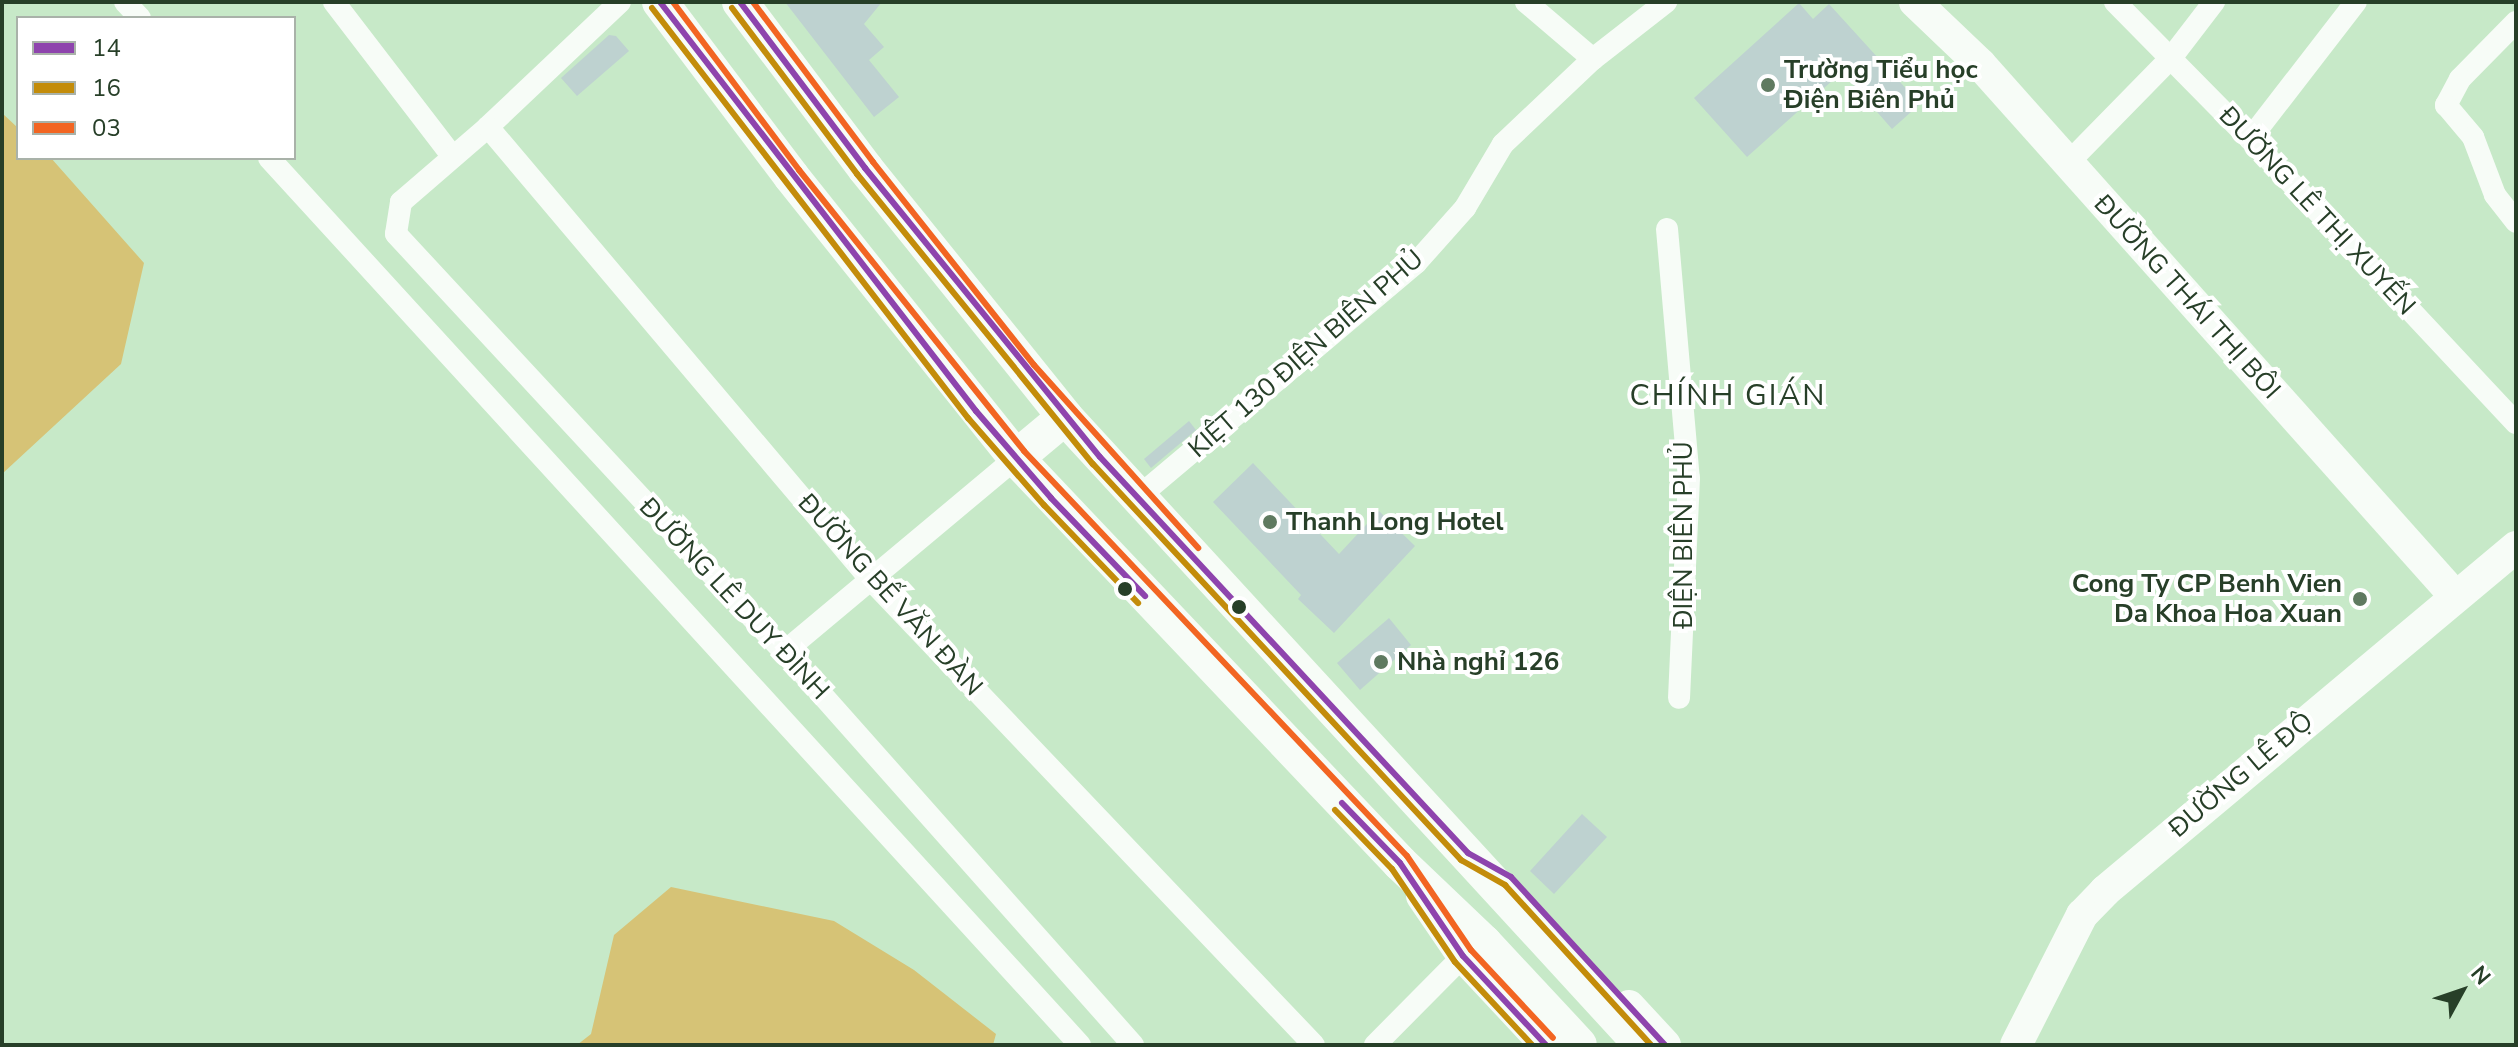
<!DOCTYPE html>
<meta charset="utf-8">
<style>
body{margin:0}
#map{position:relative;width:2518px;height:1047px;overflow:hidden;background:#c7e9c8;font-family:"Nunito Sans",sans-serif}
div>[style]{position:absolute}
.water>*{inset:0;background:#d6c376}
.building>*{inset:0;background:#bed2d0}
.street>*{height:22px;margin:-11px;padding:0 11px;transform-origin:11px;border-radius:11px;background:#f7fcf7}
.secondary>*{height:32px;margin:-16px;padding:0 16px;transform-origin:16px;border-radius:16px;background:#f7fcf7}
.primary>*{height:36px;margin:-18px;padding:0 18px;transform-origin:18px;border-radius:18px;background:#f7fcf7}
.bus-1>*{height:6px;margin:-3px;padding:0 3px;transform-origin:3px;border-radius:3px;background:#8e44ad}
.bus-2>*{height:6px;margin:-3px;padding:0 3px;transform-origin:3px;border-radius:3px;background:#c38c0a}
.bus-3>*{height:6px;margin:-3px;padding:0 3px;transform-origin:3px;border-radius:3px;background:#f26522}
.dots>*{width:22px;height:22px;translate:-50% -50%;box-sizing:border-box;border:4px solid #fff;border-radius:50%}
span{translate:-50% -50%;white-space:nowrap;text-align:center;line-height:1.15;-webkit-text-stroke:8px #fff;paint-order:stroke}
.poi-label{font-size:26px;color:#273f28;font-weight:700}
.left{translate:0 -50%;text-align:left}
.right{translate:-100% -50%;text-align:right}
.street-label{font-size:26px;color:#273f28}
.quarter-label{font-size:30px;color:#273f28;letter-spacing:2px}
.frame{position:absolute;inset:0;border:4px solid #273f28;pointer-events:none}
.legend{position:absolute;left:16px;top:16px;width:280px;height:144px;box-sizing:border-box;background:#fff;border:2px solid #a9b2a9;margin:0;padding:10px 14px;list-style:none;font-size:24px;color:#273f28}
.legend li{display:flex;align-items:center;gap:16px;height:40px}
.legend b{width:40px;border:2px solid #a9b2a9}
.north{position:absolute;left:2422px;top:951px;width:80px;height:80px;-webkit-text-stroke:6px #fff;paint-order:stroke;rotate:50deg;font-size:22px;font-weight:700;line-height:32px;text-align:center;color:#273f28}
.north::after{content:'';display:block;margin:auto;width:28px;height:36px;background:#273f28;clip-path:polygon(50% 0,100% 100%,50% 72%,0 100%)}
</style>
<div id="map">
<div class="water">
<div style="clip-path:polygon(2px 113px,18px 128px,18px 158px,51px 158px,144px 263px,121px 364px,2px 474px)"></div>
<div style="clip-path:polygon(671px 887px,834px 921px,914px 970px,996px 1034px,993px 1045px,577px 1045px,591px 1034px,614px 935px)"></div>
</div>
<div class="building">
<div style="clip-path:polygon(785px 2px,882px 2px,864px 24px,884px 47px,869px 60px,899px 97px,874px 117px)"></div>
<div style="clip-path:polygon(1799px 3px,1813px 19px,1829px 4px,1920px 104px,1892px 129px,1842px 72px,1747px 157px,1694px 98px)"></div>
<div style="clip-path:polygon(609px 35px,616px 36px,629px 51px,577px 96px,561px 78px)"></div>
<div style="clip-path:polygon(1189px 421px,1196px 430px,1151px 468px,1144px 459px)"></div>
<div style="clip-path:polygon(1253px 463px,1339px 554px,1379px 511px,1415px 546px,1334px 633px,1298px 599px,1301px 595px,1213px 502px)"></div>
<div style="clip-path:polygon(1389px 618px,1411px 645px,1360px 690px,1337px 663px)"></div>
<div style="clip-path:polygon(1582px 814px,1607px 837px,1554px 894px,1530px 871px)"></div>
</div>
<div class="street">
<div style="left:125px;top:2px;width:22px;rotate:47deg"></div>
<div style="left:334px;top:2px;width:195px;rotate:52.5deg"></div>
<div style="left:620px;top:2px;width:182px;rotate:136.6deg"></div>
<div style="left:488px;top:127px;width:115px;rotate:139.2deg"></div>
<div style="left:401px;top:202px;width:32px;rotate:99deg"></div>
<div style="left:396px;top:234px;width:570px;rotate:47.13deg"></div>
<div style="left:784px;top:652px;width:526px;rotate:48.39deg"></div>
<div style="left:1526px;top:2px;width:88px;rotate:40.4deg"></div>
<div style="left:2115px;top:2px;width:192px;rotate:45.4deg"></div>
<div style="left:2250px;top:139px;width:389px;rotate:46.9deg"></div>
<div style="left:2516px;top:22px;width:80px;rotate:134.5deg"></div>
<div style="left:2460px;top:79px;width:30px;rotate:118deg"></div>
<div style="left:2446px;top:105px;width:42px;rotate:49.8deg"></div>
<div style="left:2473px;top:137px;width:62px;rotate:69.2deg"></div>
<div style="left:2495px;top:195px;width:34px;rotate:52deg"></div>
<div style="left:488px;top:127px;width:593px;rotate:49.79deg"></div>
<div style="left:871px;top:580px;width:642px;rotate:46.39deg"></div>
<div style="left:2250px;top:139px;width:173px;rotate:-52.3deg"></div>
<div style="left:269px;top:158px;width:1202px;rotate:47.56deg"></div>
<div style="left:2068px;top:163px;width:147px;rotate:-45.6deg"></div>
<div style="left:2171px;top:58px;width:71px;rotate:-52.5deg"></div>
<div style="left:1667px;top:229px;width:250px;rotate:85deg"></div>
<div style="left:1689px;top:478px;width:220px;rotate:92.6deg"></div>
<div style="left:1137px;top:498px;width:365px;rotate:-40.1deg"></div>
<div style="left:1416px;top:263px;width:74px;rotate:-48.3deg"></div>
<div style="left:1465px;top:208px;width:74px;rotate:-59.3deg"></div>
<div style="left:1503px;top:144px;width:124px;rotate:-43.4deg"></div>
<div style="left:1593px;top:59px;width:93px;rotate:-38deg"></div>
<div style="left:784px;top:652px;width:302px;rotate:-39.9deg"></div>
<div style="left:1375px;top:1045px;width:125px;rotate:-45.3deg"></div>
</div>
<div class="secondary">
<div style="left:1915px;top:2px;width:90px;rotate:43.6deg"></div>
<div style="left:1980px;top:64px;width:713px;rotate:48.24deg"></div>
<div style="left:1422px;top:896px;width:73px;rotate:55.7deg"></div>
<div style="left:1463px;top:956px;width:122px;rotate:47deg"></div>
<div style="left:1629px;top:1006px;width:53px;rotate:47.3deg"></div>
<div style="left:2016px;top:1045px;width:146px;rotate:-63.1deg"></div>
<div style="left:2082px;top:915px;width:33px;rotate:-46deg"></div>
<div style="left:2105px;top:891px;width:536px;rotate:-39.93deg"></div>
</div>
<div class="primary">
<div style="left:660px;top:2px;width:218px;rotate:53deg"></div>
<div style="left:791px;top:176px;width:361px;rotate:51.4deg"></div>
<div style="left:1016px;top:458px;width:558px;rotate:46.52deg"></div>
<div style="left:1400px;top:863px;width:116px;rotate:43.6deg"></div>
<div style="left:1484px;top:943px;width:139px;rotate:47deg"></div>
<div style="left:740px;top:2px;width:208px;rotate:53deg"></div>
<div style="left:865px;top:168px;width:319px;rotate:51.2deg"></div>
<div style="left:1065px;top:417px;width:853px;rotate:47.42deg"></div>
<div style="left:1016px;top:458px;width:64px;rotate:-39.9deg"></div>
</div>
<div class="bus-1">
<div style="left:660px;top:2px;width:517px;rotate:52.31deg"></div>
<div style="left:976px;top:411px;width:115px;rotate:49.2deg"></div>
<div style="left:1051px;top:498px;width:136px;rotate:46.2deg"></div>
<div style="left:740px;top:2px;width:208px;rotate:53deg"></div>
<div style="left:865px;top:168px;width:372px;rotate:50.9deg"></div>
<div style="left:1100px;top:457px;width:541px;rotate:47.1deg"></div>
<div style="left:1468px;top:853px;width:49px;rotate:29.2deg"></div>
<div style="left:1511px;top:877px;width:228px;rotate:47.5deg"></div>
<div style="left:1342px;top:803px;width:83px;rotate:46deg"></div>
<div style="left:1400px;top:863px;width:112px;rotate:55.9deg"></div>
<div style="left:1463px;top:956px;width:122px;rotate:47deg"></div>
</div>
<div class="bus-2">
<div style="left:652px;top:8px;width:518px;rotate:52.38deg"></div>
<div style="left:968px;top:418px;width:116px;rotate:48.9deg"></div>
<div style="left:1044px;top:505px;width:136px;rotate:46.2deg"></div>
<div style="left:732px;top:8px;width:208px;rotate:53deg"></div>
<div style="left:857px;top:174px;width:374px;rotate:50.9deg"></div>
<div style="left:1093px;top:464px;width:541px;rotate:47.1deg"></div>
<div style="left:1461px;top:860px;width:51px;rotate:29.6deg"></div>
<div style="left:1505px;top:885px;width:217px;rotate:47.6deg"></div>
<div style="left:1335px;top:810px;width:82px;rotate:46deg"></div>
<div style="left:1392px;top:869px;width:112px;rotate:55.9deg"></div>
<div style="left:1455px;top:962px;width:113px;rotate:47.1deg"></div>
</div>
<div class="bus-3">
<div style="left:673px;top:2px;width:210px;rotate:53.1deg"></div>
<div style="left:799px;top:170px;width:360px;rotate:51.3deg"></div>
<div style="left:1024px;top:451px;width:557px;rotate:46.6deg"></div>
<div style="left:1407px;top:856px;width:114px;rotate:55.8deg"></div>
<div style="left:1471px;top:950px;width:120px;rotate:47deg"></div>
<div style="left:753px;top:2px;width:200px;rotate:53.1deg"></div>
<div style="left:873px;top:162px;width:259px;rotate:51.6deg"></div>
<div style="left:1034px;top:365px;width:246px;rotate:48.1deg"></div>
</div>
<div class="dots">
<div style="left:1768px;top:85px;background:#5f7a60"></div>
<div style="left:1270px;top:522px;background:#5f7a60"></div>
<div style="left:1125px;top:589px;background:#273f28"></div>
<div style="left:2360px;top:599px;background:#5f7a60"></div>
<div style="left:1239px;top:607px;background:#273f28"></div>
<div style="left:1381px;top:662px;background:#5f7a60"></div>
</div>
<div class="poi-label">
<span class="left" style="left:1784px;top:85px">Trường Tiểu học<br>Điện Biên Phủ</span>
<span class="left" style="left:1286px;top:522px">Thanh Long Hotel</span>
<span class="right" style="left:2342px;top:599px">Cong Ty CP Benh Vien<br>Da Khoa Hoa Xuan</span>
<span class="left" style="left:1397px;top:662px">Nhà nghỉ 126</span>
</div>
<div class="street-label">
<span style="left:2317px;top:211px;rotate:47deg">ĐƯỜNG LÊ THỊ XUYẾN</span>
<span style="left:2187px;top:297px;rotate:48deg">ĐƯỜNG THÁI THỊ BÔI</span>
<span style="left:1306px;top:354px;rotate:-41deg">KIỆT 130 ĐIỆN BIÊN PHỦ</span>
<span style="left:1684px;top:535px;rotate:-90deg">ĐIỆN BIÊN PHỦ</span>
<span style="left:890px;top:595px;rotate:48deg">ĐƯỜNG BẾ VĂN ĐÀN</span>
<span style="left:734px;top:599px;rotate:47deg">ĐƯỜNG LÊ DUY ĐÌNH</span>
<span style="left:2241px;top:775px;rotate:-40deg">ĐƯỜNG LÊ ĐỘ</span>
</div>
<div class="quarter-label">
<span style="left:1728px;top:396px">CHÍNH GIÁN</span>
</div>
<div class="frame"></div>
<ul class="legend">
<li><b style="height:10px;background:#8e44ad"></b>14</li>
<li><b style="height:10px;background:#c38c0a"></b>16</li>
<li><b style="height:10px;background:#f26522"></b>03</li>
</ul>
<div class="north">N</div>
</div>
